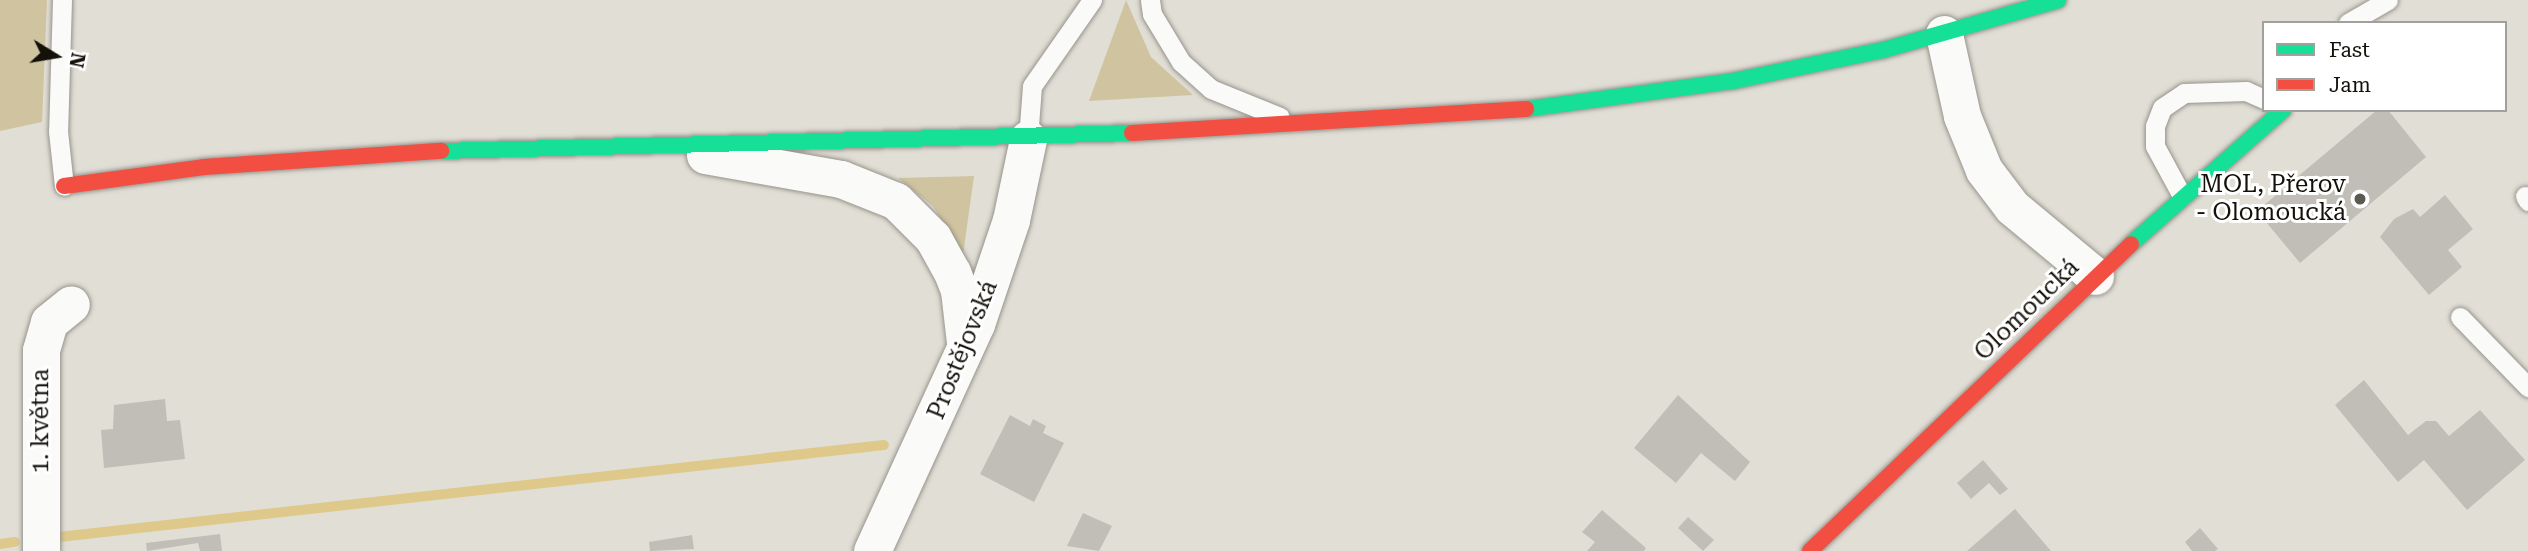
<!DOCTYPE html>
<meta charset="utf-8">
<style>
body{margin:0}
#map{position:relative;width:2528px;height:551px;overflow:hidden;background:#e1ded5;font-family:"Roboto Serif",serif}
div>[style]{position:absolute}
.green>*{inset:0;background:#d0c4a0}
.stream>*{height:10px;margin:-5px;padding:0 5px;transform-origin:5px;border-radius:5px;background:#dec98b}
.building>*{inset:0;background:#c1beb7}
.roads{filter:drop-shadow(0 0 2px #97948d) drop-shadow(0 0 2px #97948d)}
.lane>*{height:19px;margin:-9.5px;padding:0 9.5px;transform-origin:9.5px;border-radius:9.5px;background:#fafaf9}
.street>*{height:37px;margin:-18.5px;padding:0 18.5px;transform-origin:18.5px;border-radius:18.5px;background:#fafaf9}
.fast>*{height:16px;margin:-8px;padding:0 8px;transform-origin:8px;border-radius:8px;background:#16e098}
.jam>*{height:16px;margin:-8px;padding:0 8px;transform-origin:8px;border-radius:8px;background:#f24e42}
.dots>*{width:19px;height:19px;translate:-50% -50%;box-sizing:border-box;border:4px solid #fff;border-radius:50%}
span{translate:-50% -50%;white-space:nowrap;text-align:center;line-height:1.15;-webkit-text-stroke:6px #fff;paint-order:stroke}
.poi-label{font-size:24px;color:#13110a}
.right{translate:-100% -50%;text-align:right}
.street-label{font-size:24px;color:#13110a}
.legend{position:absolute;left:2262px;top:21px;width:245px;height:91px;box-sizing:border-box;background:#fff;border:2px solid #a1a09d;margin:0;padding:9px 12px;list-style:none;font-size:21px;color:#13110a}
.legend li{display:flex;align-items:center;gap:14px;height:35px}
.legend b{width:35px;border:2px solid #a1a09d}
.north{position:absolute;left:21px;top:21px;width:70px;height:70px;-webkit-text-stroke:5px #fff;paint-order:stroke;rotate:101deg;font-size:19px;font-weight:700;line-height:28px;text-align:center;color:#13110a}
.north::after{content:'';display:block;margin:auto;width:24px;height:32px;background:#13110a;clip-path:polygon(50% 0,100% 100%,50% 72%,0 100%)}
</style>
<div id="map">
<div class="green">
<div style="clip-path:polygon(0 0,47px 0,42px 122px,0 131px)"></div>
<div style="clip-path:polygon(1126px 0,1151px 57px,1193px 95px,1089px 101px)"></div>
<div style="clip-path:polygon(974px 176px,963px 255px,933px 206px,898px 178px)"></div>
</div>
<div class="stream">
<div style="left:59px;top:537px;width:830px;rotate:-6.36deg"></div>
<div style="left:0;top:544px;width:15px;rotate:-8deg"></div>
</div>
<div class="building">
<div style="clip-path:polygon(2377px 110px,2388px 110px,2426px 157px,2300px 263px,2257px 211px)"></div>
<div style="clip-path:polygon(2445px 195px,2473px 229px,2448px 250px,2462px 267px,2429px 295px,2380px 237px,2394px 219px,2413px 209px,2420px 217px)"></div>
<div style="clip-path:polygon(2364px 380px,2408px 435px,2426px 421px,2436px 421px,2449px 436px,2480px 410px,2525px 460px,2467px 510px,2424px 460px,2398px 482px,2335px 405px)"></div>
<div style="clip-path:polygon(1678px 395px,1750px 462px,1735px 481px,1701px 453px,1676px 483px,1634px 448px)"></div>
<div style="clip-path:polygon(165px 399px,167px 421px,180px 420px,185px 459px,104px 468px,101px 430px,113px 429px,114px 405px)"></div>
<div style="clip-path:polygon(1010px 415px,1030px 426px,1033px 419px,1046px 426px,1043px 433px,1064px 443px,1034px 502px,980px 474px)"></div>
<div style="clip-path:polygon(1983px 460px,2008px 489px,2000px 495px,1989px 483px,1971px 499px,1957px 483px)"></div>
<div style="clip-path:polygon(2015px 509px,2051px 551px,1967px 551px)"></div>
<div style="clip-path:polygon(1602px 510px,1646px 548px,1644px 551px,1587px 551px,1595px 542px,1582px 532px)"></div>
<div style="clip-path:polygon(1083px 513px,1112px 526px,1099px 551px,1067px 546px)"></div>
<div style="clip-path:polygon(1688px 517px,1714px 540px,1703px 551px,1678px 528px)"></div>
<div style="clip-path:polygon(2200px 528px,2218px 549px,2215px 551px,2192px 551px,2185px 542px)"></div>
<div style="clip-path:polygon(220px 534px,222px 551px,200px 551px,198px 543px,147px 551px,146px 543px)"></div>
<div style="clip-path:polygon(692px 535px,694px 549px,650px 551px,649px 542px)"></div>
</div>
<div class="roads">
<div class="lane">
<div style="left:62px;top:0;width:131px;rotate:91.7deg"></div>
<div style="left:58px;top:131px;width:55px;rotate:83.8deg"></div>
<div style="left:1150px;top:0;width:14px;rotate:82deg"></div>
<div style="left:1152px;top:14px;width:56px;rotate:58.9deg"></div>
<div style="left:1181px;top:62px;width:40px;rotate:42deg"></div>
<div style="left:1211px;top:89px;width:74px;rotate:22.1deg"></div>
<div style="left:2348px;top:23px;width:46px;rotate:-29.9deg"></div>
<div style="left:1028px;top:139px;width:53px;rotate:-85.7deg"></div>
<div style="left:1032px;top:86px;width:105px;rotate:-55.1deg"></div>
<div style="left:2182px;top:196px;width:57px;rotate:-118.4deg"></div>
<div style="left:2155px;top:146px;width:20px;rotate:-90deg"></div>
<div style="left:2155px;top:126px;width:19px;rotate:-69deg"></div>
<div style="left:2162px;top:108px;width:27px;rotate:-34deg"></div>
<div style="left:2184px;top:93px;width:62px;rotate:-1.8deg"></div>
<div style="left:2246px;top:91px;width:20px;rotate:24deg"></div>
<div style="left:2525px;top:196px;width:6px;rotate:59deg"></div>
<div style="left:2460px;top:317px;width:98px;rotate:45.8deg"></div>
</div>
<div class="street">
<div style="left:1944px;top:34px;width:84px;rotate:77.6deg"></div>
<div style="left:1962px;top:116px;width:58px;rotate:67.8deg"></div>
<div style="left:1984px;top:170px;width:46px;rotate:52.9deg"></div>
<div style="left:2012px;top:207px;width:108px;rotate:39.7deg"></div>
<div style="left:705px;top:155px;width:138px;rotate:10deg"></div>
<div style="left:841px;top:179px;width:59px;rotate:21.8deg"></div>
<div style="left:896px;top:201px;width:52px;rotate:45deg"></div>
<div style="left:933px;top:238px;width:39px;rotate:61deg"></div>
<div style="left:952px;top:272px;width:19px;rotate:69deg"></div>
<div style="left:959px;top:290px;width:53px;rotate:83.5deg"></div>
<div style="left:41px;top:551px;width:201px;rotate:-90deg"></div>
<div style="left:41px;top:350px;width:29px;rotate:-74deg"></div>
<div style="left:49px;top:322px;width:28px;rotate:-39deg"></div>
<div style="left:872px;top:551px;width:250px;rotate:-65.4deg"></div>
<div style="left:976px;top:324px;width:110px;rotate:-71.4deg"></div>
<div style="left:1011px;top:220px;width:83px;rotate:-78.1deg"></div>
</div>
<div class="fast">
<div style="left:1526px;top:109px;width:209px;rotate:-7.7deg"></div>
<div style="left:1733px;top:81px;width:153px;rotate:-11.7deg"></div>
<div style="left:1883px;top:50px;width:182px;rotate:-15.9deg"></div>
<div style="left:441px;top:151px;width:691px;rotate:-1.49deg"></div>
<div style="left:2131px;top:244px;width:203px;rotate:-41.4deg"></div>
</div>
<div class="jam">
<div style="left:1132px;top:133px;width:395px;rotate:-3.5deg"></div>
<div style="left:64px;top:186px;width:141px;rotate:-7.7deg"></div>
<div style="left:204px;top:167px;width:238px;rotate:-3.9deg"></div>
<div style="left:1810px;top:551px;width:444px;rotate:-43.7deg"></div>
</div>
</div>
<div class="dots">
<div style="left:2360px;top:199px;background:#5b5951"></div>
</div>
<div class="poi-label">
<span class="right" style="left:2346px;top:199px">MOL, Přerov<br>- Olomoucká</span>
</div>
<div class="street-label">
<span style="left:2027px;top:310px;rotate:-44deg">Olomoucká</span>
<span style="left:963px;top:350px;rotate:-68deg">Prostějovská</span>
<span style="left:41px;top:421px;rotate:-90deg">1. května</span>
</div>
<ul class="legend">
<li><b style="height:9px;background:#16e098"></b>Fast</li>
<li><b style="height:9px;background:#f24e42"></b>Jam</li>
</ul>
<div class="north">N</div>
</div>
